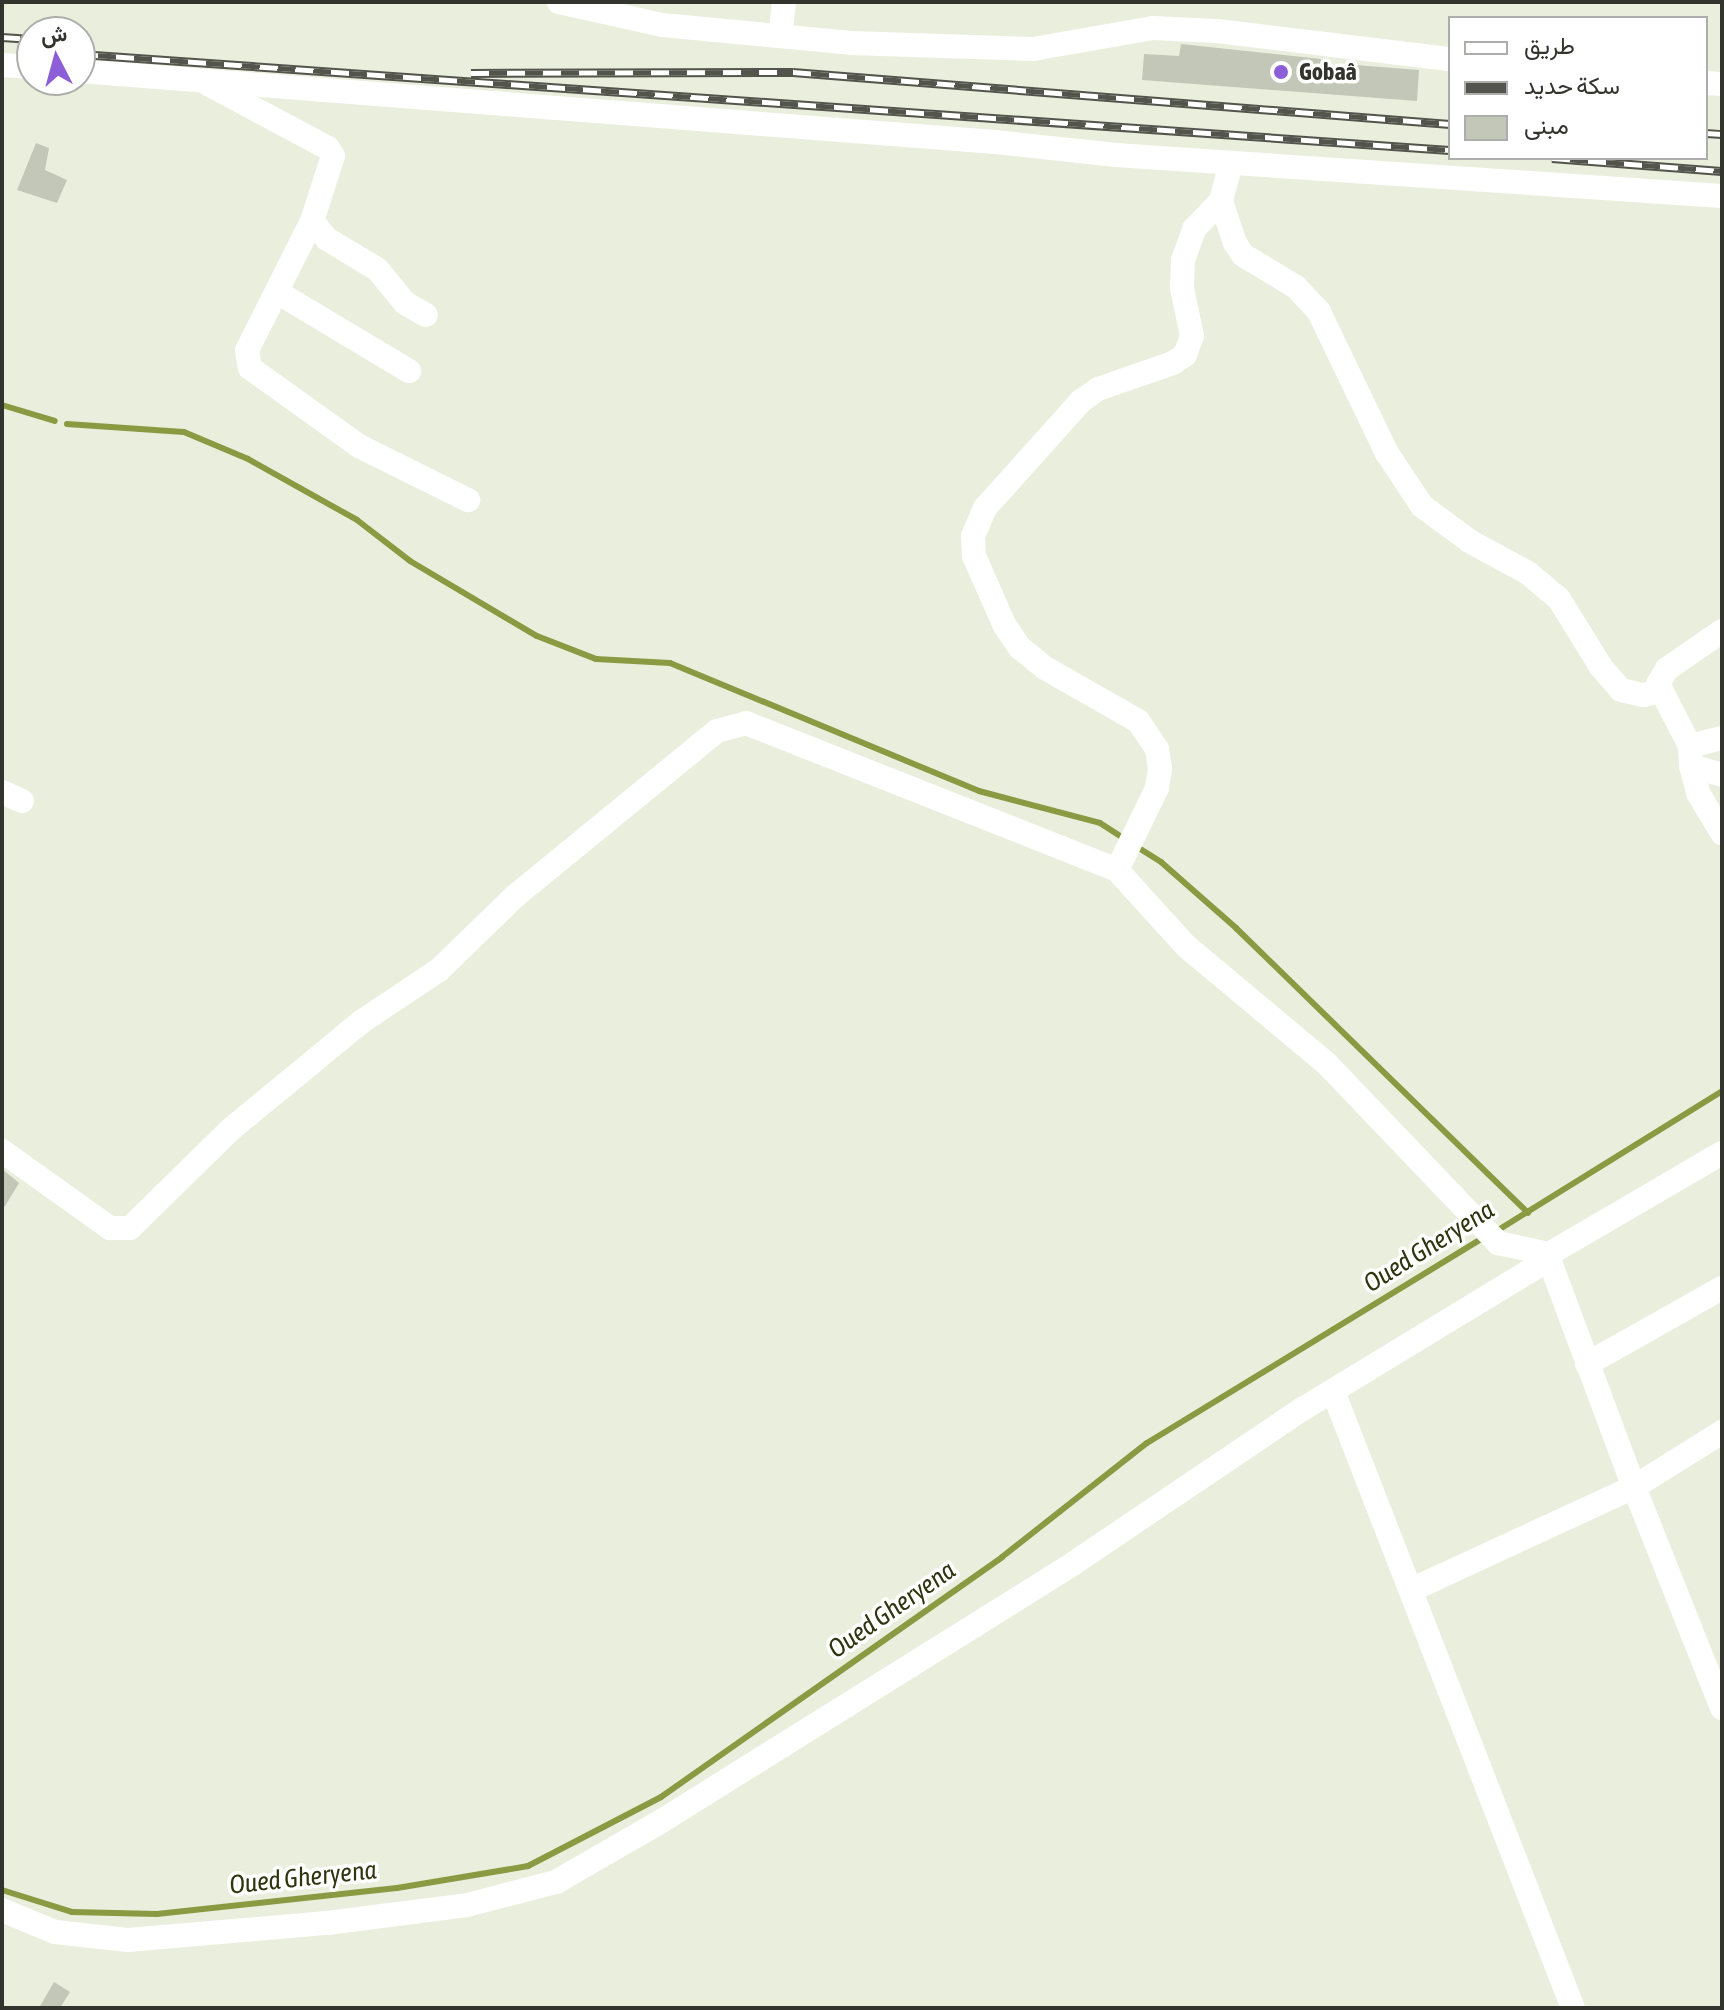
<!DOCTYPE html>
<meta charset="utf-8">
<style>
body{margin:0}
#map{position:relative;width:1724px;height:2010px;overflow:hidden;background:#eaeedd;font-family:"Asap Condensed",Vazirmatn,sans-serif}
div>[style]{position:absolute}
.stream>*{height:6px;margin:-3px;padding:0 3px;transform-origin:3px;border-radius:3px;background:#8a9a42}
.building>*{inset:0;background:#c3c7b7}
.minor>*{height:24px;margin:-12px;padding:0 12px;transform-origin:12px;border-radius:12px;background:#fff}
.rail>*{height:9px;margin-top:-4.5px;transform-origin:0;background:repeating-linear-gradient(90deg,#fff 0 18px,#53554c 0 36px);box-sizing:border-box;border-block:2px solid #53554c}
.dots>*{width:22px;height:22px;translate:-50% -50%;box-sizing:border-box;border:4px solid #fff;border-radius:50%}
span{translate:-50% -50%;white-space:nowrap;text-align:center;line-height:1.15;-webkit-text-stroke:7px #fff;paint-order:stroke}
.poi-label{font-size:24px;color:#32342d;font-weight:700}
.left{translate:0 -50%;text-align:left}
.water-label{font-size:26px;color:#2e350f;font-style:italic}
.frame{position:absolute;inset:0;border:4px solid #32342d;pointer-events:none}
.legend{position:absolute;left:1448px;top:16px;width:260px;height:144px;box-sizing:border-box;background:#fff;border:2px solid #adaeab;margin:0;padding:10px 14px;list-style:none;font-size:24px;color:#32342d}
.legend li{display:flex;align-items:center;gap:16px;height:40px}
.legend b{width:40px;border:2px solid #adaeab}
.north{position:absolute;left:16px;top:16px;width:80px;height:80px;box-sizing:border-box;background:#fff;border:2px solid #adaeab;border-radius:50%;rotate:354deg;font-size:22px;font-weight:700;line-height:32px;text-align:center;color:#32342d}
.north::after{content:'';display:block;margin:auto;width:28px;height:36px;background:#8c5ed8;clip-path:polygon(50% 0,100% 100%,50% 72%,0 100%)}
</style>
<div id="map">
<div class="stream">
<div style="left:2px;top:405px;width:55px;rotate:16.8deg"></div>
<div style="left:67px;top:424px;width:117px;rotate:3.9deg"></div>
<div style="left:184px;top:432px;width:69px;rotate:22.9deg"></div>
<div style="left:248px;top:459px;width:125px;rotate:29.2deg"></div>
<div style="left:357px;top:520px;width:67px;rotate:37.7deg"></div>
<div style="left:410px;top:561px;width:147px;rotate:30.6deg"></div>
<div style="left:537px;top:636px;width:63px;rotate:21.3deg"></div>
<div style="left:596px;top:659px;width:74px;rotate:3.1deg"></div>
<div style="left:670px;top:663px;width:334px;rotate:22.5deg"></div>
<div style="left:979px;top:791px;width:125px;rotate:14.8deg"></div>
<div style="left:1100px;top:823px;width:30px;rotate:33deg"></div>
<div style="left:1134px;top:845px;width:32px;rotate:32deg"></div>
<div style="left:1161px;top:862px;width:100px;rotate:41.3deg"></div>
<div style="left:1236px;top:928px;width:408px;rotate:44.3deg"></div>
<div style="left:1495px;top:1232px;width:267px;rotate:-31.8deg"></div>
<div style="left:2px;top:1890px;width:73px;rotate:17.4deg"></div>
<div style="left:72px;top:1912px;width:85px;rotate:1.3deg"></div>
<div style="left:157px;top:1914px;width:241px;rotate:-6.2deg"></div>
<div style="left:397px;top:1888px;width:133px;rotate:-9.5deg"></div>
<div style="left:528px;top:1866px;width:150px;rotate:-27.4deg"></div>
<div style="left:661px;top:1797px;width:417px;rotate:-35.1deg"></div>
<div style="left:1002px;top:1557px;width:184px;rotate:-38.2deg"></div>
<div style="left:1147px;top:1443px;width:396px;rotate:-31.4deg"></div>
</div>
<div class="building">
<div style="clip-path:polygon(1181px 44px,1321px 59px,1320px 67px,1354px 70px,1355px 65px,1419px 70px,1417px 101px,1142px 80px,1144px 54px,1179px 56px)"></div>
<div style="clip-path:polygon(36px 143px,49px 148px,45px 170px,67px 180px,57px 203px,17px 190px)"></div>
<div style="clip-path:polygon(2px 1169px,19px 1183px,2px 1211px)"></div>
<div style="clip-path:polygon(54px 1982px,70px 1992px,60px 2008px,39px 2008px)"></div>
</div>
<div class="minor">
<div style="left:559px;top:2px;width:106px;rotate:12.6deg"></div>
<div style="left:662px;top:25px;width:190px;rotate:5.4deg"></div>
<div style="left:851px;top:43px;width:182px;rotate:1.9deg"></div>
<div style="left:1033px;top:49px;width:122px;rotate:-9.9deg"></div>
<div style="left:1153px;top:28px;width:64px;rotate:2.7deg"></div>
<div style="left:1217px;top:31px;width:235px;rotate:6.9deg"></div>
<div style="left:780px;top:36px;width:34px;rotate:-83deg"></div>
<div style="left:2px;top:65px;width:30px;rotate:4deg"></div>
<div style="left:80px;top:71px;width:918px;rotate:4.44deg"></div>
<div style="left:995px;top:142px;width:122px;rotate:6.1deg"></div>
<div style="left:1116px;top:155px;width:607px;rotate:3.87deg"></div>
<div style="left:1706px;top:83px;width:16px;rotate:4deg"></div>
<div style="left:208px;top:84px;width:136px;rotate:28.1deg"></div>
<div style="left:328px;top:148px;width:9px;rotate:58deg"></div>
<div style="left:333px;top:156px;width:68px;rotate:107.9deg"></div>
<div style="left:312px;top:221px;width:144px;rotate:116.7deg"></div>
<div style="left:247px;top:350px;width:18px;rotate:81deg"></div>
<div style="left:250px;top:368px;width:134px;rotate:35.6deg"></div>
<div style="left:359px;top:446px;width:122px;rotate:26.4deg"></div>
<div style="left:1231px;top:163px;width:39px;rotate:105deg"></div>
<div style="left:1221px;top:201px;width:44px;rotate:71.6deg"></div>
<div style="left:1235px;top:243px;width:14px;rotate:56deg"></div>
<div style="left:1243px;top:255px;width:62px;rotate:31.1deg"></div>
<div style="left:1296px;top:287px;width:34px;rotate:47deg"></div>
<div style="left:1319px;top:312px;width:157px;rotate:64.3deg"></div>
<div style="left:1387px;top:453px;width:64px;rotate:56.6deg"></div>
<div style="left:1422px;top:506px;width:61px;rotate:36.3deg"></div>
<div style="left:1471px;top:542px;width:65px;rotate:28.5deg"></div>
<div style="left:1528px;top:573px;width:40px;rotate:40deg"></div>
<div style="left:1559px;top:599px;width:80px;rotate:58.3deg"></div>
<div style="left:1601px;top:667px;width:30px;rotate:49deg"></div>
<div style="left:1621px;top:690px;width:23px;rotate:13deg"></div>
<div style="left:1643px;top:695px;width:16px;rotate:-14deg"></div>
<div style="left:312px;top:221px;width:23px;rotate:50deg"></div>
<div style="left:327px;top:239px;width:58px;rotate:31deg"></div>
<div style="left:377px;top:269px;width:44px;rotate:50.5deg"></div>
<div style="left:405px;top:303px;width:24px;rotate:30deg"></div>
<div style="left:277px;top:292px;width:154px;rotate:30.9deg"></div>
<div style="left:1722px;top:738px;width:33px;rotate:166deg"></div>
<div style="left:1690px;top:746px;width:20px;rotate:87deg"></div>
<div style="left:1691px;top:766px;width:28px;rotate:75deg"></div>
<div style="left:1698px;top:793px;width:47px;rotate:59deg"></div>
<div style="left:1690px;top:746px;width:70px;rotate:-117.3deg"></div>
<div style="left:1658px;top:684px;width:17px;rotate:-59deg"></div>
<div style="left:1667px;top:669px;width:67px;rotate:-34.6deg"></div>
<div style="left:1691px;top:766px;width:32px;rotate:16deg"></div>
<div style="left:2px;top:792px;width:22px;rotate:24deg"></div>
<div style="left:1117px;top:870px;width:91px;rotate:-64deg"></div>
<div style="left:1157px;top:788px;width:20px;rotate:-81deg"></div>
<div style="left:1160px;top:768px;width:19px;rotate:-99deg"></div>
<div style="left:1157px;top:749px;width:34px;rotate:-124deg"></div>
<div style="left:1138px;top:721px;width:107px;rotate:-150.3deg"></div>
<div style="left:1045px;top:668px;width:32px;rotate:-141deg"></div>
<div style="left:1020px;top:648px;width:29px;rotate:-124deg"></div>
<div style="left:1004px;top:624px;width:74px;rotate:-113.8deg"></div>
<div style="left:974px;top:556px;width:20px;rotate:-93deg"></div>
<div style="left:973px;top:536px;width:30px;rotate:-67deg"></div>
<div style="left:985px;top:508px;width:144px;rotate:-48.1deg"></div>
<div style="left:1081px;top:401px;width:21px;rotate:-35deg"></div>
<div style="left:1098px;top:389px;width:79px;rotate:-19.1deg"></div>
<div style="left:1173px;top:363px;width:14px;rotate:-34deg"></div>
<div style="left:1185px;top:355px;width:20px;rotate:-70deg"></div>
<div style="left:1192px;top:336px;width:49px;rotate:-101.8deg"></div>
<div style="left:1182px;top:288px;width:28px;rotate:-88deg"></div>
<div style="left:1183px;top:260px;width:33px;rotate:-70deg"></div>
<div style="left:1194px;top:229px;width:39px;rotate:-46deg"></div>
<div style="left:2px;top:1151px;width:133px;rotate:35.5deg"></div>
<div style="left:110px;top:1228px;width:20px"></div>
<div style="left:130px;top:1228px;width:140px;rotate:-44.4deg"></div>
<div style="left:230px;top:1130px;width:170px;rotate:-39.5deg"></div>
<div style="left:361px;top:1022px;width:94px;rotate:-33.7deg"></div>
<div style="left:439px;top:970px;width:105px;rotate:-44.2deg"></div>
<div style="left:514px;top:897px;width:262px;rotate:-39.3deg"></div>
<div style="left:717px;top:731px;width:30px;rotate:-15deg"></div>
<div style="left:746px;top:723px;width:399px;rotate:21.6deg"></div>
<div style="left:1117px;top:870px;width:103px;rotate:47.8deg"></div>
<div style="left:1186px;top:946px;width:184px;rotate:39.9deg"></div>
<div style="left:1327px;top:1064px;width:248px;rotate:46.3deg"></div>
<div style="left:1498px;top:1243px;width:52px;rotate:12.2deg"></div>
<div style="left:1549px;top:1259px;width:243px;rotate:69.6deg"></div>
<div style="left:1634px;top:1487px;width:104px;rotate:-32deg"></div>
<div style="left:1587px;top:1364px;width:155px;rotate:-29.4deg"></div>
<div style="left:1336px;top:1399px;width:653px;rotate:68.74deg"></div>
<div style="left:1411px;top:1590px;width:246px;rotate:-24.8deg"></div>
<div style="left:1634px;top:1487px;width:238px;rotate:68.3deg"></div>
<div style="left:2px;top:1910px;width:57px;rotate:22.5deg"></div>
<div style="left:55px;top:1932px;width:73px;rotate:6.3deg"></div>
<div style="left:128px;top:1940px;width:200px;rotate:-4.9deg"></div>
<div style="left:327px;top:1923px;width:141px;rotate:-7.3deg"></div>
<div style="left:467px;top:1905px;width:92px;rotate:-14.5deg"></div>
<div style="left:556px;top:1882px;width:120px;rotate:-30deg"></div>
<div style="left:660px;top:1822px;width:488px;rotate:-32deg"></div>
<div style="left:1074px;top:1563px;width:274px;rotate:-34deg"></div>
<div style="left:1301px;top:1410px;width:290px;rotate:-31.3deg"></div>
<div style="left:1549px;top:1259px;width:5px;rotate:-90deg"></div>
<div style="left:1549px;top:1254px;width:200px;rotate:-30.3deg"></div>
</div>
<div class="rail">
<div style="left:2px;top:37px;width:30px;rotate:4deg"></div>
<div style="left:80px;top:54px;width:1373px;rotate:4.01deg"></div>
<div style="left:471px;top:73px;width:322px;rotate:-0.2deg"></div>
<div style="left:793px;top:72px;width:659px;rotate:4.53deg"></div>
<div style="left:1706px;top:133px;width:16px;rotate:4deg"></div>
<div style="left:1552px;top:158px;width:170px;rotate:4.4deg"></div>
</div>
<div class="dots">
<div style="left:1281px;top:72px;background:#8c5ed8"></div>
</div>
<div class="poi-label">
<span class="left" style="left:1299px;top:72px">Gobaâ</span>
</div>
<div class="water-label">
<span style="left:1429px;top:1247px;rotate:-32deg">Oued Gheryena</span>
<span style="left:892px;top:1610px;rotate:-35deg">Oued Gheryena</span>
<span style="left:303px;top:1878px;rotate:-6deg">Oued Gheryena</span>
</div>
<div class="frame"></div>
<ul class="legend">
<li><b style="height:10px;background:#fff"></b>طريق</li>
<li><b style="height:10px;background:#53554c"></b>سكة حديد</li>
<li><b style="height:22px;background:#c3c7b7"></b>مبنى</li>
</ul>
<div class="north">ش</div>
</div>
